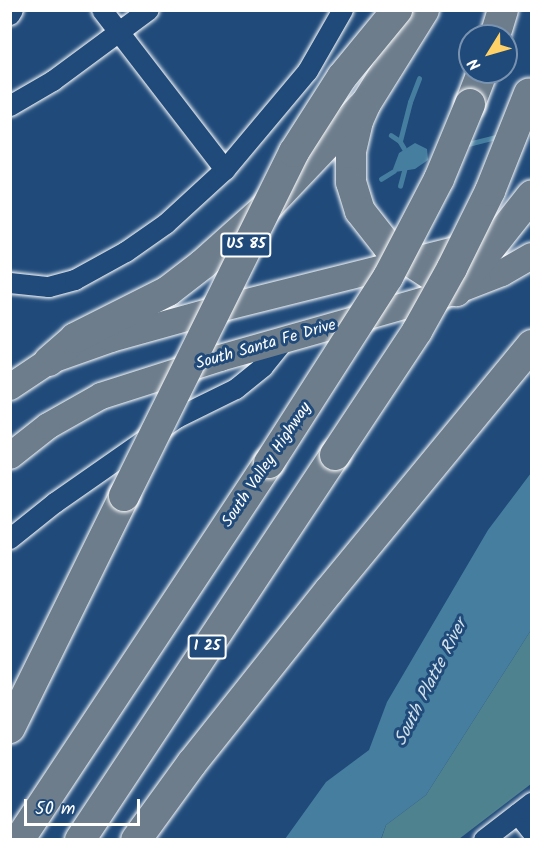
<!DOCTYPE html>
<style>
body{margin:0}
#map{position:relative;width:542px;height:850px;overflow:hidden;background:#1f4a7a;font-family:Kalam,sans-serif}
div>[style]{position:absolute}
.green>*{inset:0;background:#4f828f}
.water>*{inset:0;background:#467e9f}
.stream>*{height:4.5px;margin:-2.25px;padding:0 2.25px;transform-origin:2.25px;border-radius:2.25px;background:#467e9f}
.roads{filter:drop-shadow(0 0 2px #fff) drop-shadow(0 0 2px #fff)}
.minor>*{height:20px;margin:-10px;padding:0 10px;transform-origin:10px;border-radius:10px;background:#1f4a7a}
.major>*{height:26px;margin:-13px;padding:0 13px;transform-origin:13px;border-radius:13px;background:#6d7d8c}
.highway>*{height:30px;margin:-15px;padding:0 15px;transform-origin:15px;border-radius:15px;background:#6d7d8c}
.bridges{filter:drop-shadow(0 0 2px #fff) drop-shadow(0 0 2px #fff)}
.highway-bridge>*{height:30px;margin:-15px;padding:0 15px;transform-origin:15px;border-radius:15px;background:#6d7d8c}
span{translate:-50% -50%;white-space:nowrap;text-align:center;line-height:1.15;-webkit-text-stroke:6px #1f4a7a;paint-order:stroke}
.shield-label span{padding:2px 4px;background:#1f4a7a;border:2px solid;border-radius:4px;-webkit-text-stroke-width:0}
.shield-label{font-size:15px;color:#fff;font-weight:700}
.street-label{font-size:16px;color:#fff}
.water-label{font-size:18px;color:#d1dfe7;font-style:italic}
.frame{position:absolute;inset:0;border:12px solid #fff;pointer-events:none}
.north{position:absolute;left:458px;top:24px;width:60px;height:60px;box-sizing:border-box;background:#1f4a7a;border:2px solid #7992af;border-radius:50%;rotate:233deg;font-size:16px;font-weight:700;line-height:24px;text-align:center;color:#fff}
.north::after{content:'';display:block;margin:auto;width:21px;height:27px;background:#ffd166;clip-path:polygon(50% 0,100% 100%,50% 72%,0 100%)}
.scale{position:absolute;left:24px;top:799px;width:116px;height:27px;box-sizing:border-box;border:3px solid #fff;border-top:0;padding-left:8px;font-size:18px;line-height:21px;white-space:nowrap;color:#fff;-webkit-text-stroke:4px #1f4a7a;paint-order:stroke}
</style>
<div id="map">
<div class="green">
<div style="clip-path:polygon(531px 630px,531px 784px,459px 839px,381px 840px,386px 825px,426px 795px)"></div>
</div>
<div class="water">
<div style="clip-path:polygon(415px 143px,427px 149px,428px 160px,415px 169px,395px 172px,393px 169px,399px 153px)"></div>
<div style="clip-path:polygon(531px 473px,531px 630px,426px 795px,386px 825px,381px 839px,285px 839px,326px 782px,369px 750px,387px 702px,488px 530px)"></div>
</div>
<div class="stream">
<div style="left:391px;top:135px;width:11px;rotate:34deg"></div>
<div style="left:400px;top:141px;width:8px;rotate:60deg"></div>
<div style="left:400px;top:141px;width:40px;rotate:-75.6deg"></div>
<div style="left:410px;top:102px;width:25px;rotate:-69deg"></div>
<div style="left:464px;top:145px;width:37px;rotate:-14deg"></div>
<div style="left:381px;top:179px;width:15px;rotate:-32deg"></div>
<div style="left:400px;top:186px;width:16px;rotate:-75deg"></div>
</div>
<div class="roads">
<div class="minor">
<div style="left:102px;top:10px;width:202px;rotate:52.4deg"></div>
<div style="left:10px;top:15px;width:6px;rotate:-59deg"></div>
<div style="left:10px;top:106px;width:50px;rotate:-30.2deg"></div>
<div style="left:53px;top:81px;width:119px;rotate:-36.5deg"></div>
<div style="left:10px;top:283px;width:39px;rotate:6deg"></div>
<div style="left:49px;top:287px;width:27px;rotate:-15deg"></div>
<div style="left:75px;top:280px;width:58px;rotate:-28.8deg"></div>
<div style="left:126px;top:252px;width:49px;rotate:-35deg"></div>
<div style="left:166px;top:224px;width:80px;rotate:-42.5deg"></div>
<div style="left:225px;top:170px;width:129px;rotate:-50deg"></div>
<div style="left:308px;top:71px;width:70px;rotate:-60.2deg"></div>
<div style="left:10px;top:539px;width:58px;rotate:-38.7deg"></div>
<div style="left:55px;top:503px;width:149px;rotate:-34.9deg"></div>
<div style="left:177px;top:418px;width:66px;rotate:-26.2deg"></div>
<div style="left:236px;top:389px;width:35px;rotate:-39deg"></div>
<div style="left:263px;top:367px;width:36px;rotate:-51deg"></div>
<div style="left:518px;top:814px;width:23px;rotate:52deg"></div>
<div style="left:484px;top:840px;width:61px;rotate:-37.6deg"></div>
</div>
<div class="major">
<div style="left:10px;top:387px;width:47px;rotate:-33.7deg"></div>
<div style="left:49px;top:361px;width:66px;rotate:-19.5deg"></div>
<div style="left:111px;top:339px;width:112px;rotate:-15.5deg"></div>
<div style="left:219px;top:309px;width:264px;rotate:-14deg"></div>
<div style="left:10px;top:456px;width:48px;rotate:-38.3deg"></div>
<div style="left:48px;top:426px;width:61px;rotate:-29.5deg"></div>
<div style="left:101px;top:396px;width:125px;rotate:-17.7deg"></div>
<div style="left:220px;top:358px;width:245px;rotate:-15.8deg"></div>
<div style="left:456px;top:291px;width:49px;rotate:-21.4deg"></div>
<div style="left:502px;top:273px;width:34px;rotate:-30deg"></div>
</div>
<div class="highway">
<div style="left:424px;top:10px;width:110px;rotate:121.9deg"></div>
<div style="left:366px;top:103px;width:20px;rotate:114deg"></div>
<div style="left:358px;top:121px;width:32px;rotate:103deg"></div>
<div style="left:351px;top:152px;width:30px;rotate:90deg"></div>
<div style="left:351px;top:182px;width:30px;rotate:73deg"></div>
<div style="left:360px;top:211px;width:47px;rotate:51.9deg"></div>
<div style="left:389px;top:248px;width:80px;rotate:32.7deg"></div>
<div style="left:456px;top:291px;width:122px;rotate:-51.6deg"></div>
<div style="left:495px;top:36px;width:27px;rotate:-73deg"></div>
<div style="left:470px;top:104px;width:34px;rotate:-69deg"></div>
<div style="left:49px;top:361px;width:35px;rotate:-41deg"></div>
<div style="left:75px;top:338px;width:104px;rotate:-26.8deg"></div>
<div style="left:168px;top:291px;width:44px;rotate:-37.6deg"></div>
<div style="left:203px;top:264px;width:90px;rotate:-41.8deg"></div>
<div style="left:270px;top:204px;width:134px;rotate:-46.5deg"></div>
<div style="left:10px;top:728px;width:258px;rotate:-63.8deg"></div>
<div style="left:19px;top:840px;width:452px;rotate:-56.5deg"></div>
<div style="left:80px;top:840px;width:462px;rotate:-56.5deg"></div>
<div style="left:136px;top:840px;width:95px;rotate:-54deg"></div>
<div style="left:192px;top:763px;width:220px;rotate:-51.5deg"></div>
<div style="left:329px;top:591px;width:319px;rotate:-50.5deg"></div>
</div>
</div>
<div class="bridges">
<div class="highway-bridge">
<div style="left:335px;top:455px;width:149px;rotate:-56.5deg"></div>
<div style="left:417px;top:331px;width:72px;rotate:-60.9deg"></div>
<div style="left:452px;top:268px;width:86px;rotate:-63.7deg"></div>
<div style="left:490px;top:191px;width:105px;rotate:-68.3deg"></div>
<div style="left:269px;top:463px;width:221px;rotate:-57.4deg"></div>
<div style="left:388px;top:277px;width:110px;rotate:-62.5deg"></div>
<div style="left:439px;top:179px;width:81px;rotate:-67.5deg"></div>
<div style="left:124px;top:496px;width:384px;rotate:-63.7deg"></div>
<div style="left:294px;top:152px;width:89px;rotate:-57.4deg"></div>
<div style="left:342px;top:77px;width:87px;rotate:-50.6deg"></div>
</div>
</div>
<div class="shield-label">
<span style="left:246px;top:245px">US 85</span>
<span style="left:207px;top:647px">I 25</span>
</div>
<div class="street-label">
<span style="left:266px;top:345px;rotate:-16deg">South Santa Fe Drive</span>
<span style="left:267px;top:465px;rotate:-56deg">South Valley Highway</span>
</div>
<div class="water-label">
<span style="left:432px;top:683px;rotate:-63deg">South Platte River</span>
</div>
<div class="frame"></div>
<div class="north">N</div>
<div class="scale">50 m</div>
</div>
